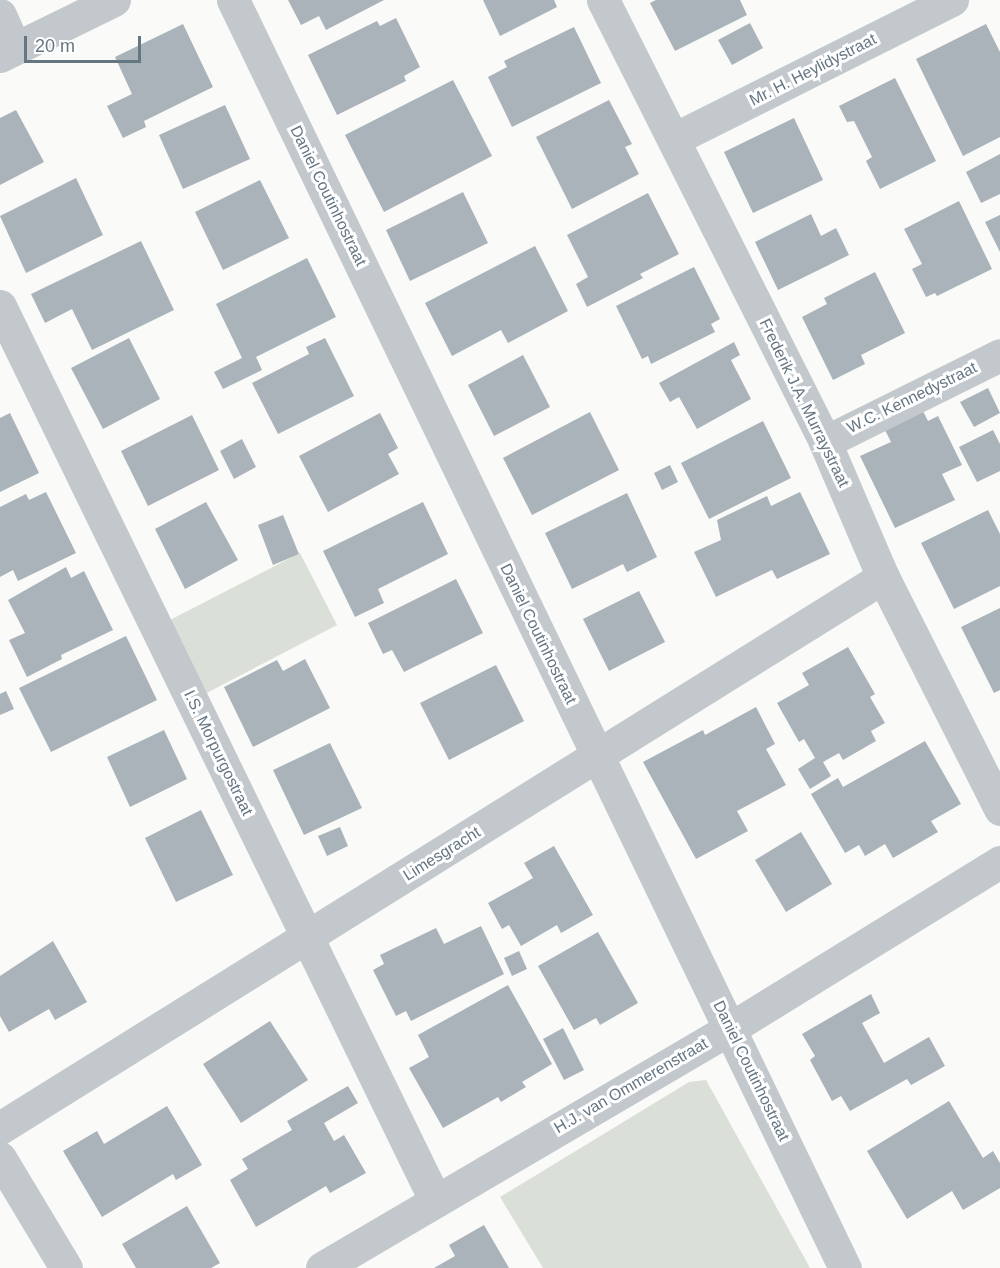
<!DOCTYPE html>
<style>
body{margin:0}
#map{position:relative;width:1000px;height:1268px;overflow:hidden;background:#fafaf8;font-family:Helvetica,sans-serif}
div>[style]{position:absolute}
.green>*{inset:0;background:#dadfd7}
.building>*{inset:0;background:#aab3b9}
.minor>*{height:33px;margin:-16.5px;padding:0 16.5px;transform-origin:16.5px;border-radius:16.5px;background:#c3c8cc}
.tertiary>*{height:33px;margin:-16.5px;padding:0 16.5px;transform-origin:16.5px;border-radius:16.5px;background:#c3c8cc}
span{translate:-50% -50%;white-space:nowrap;text-align:center;line-height:1.15;-webkit-text-stroke:6px #fff;paint-order:stroke}
.street-label{font-size:16px;color:#657683}
.scale{position:absolute;left:24px;top:36px;width:117px;height:27px;box-sizing:border-box;border:3px solid #657683;border-top:0;padding-left:8px;font-size:18px;line-height:21px;white-space:nowrap;color:#657683;-webkit-text-stroke:4px #fff;paint-order:stroke}
</style>
<div id="map">
<div class="green">
<div style="clip-path:polygon(300px 553px,337px 625px,203px 695px,166px 622px)"></div>
<div style="clip-path:polygon(706px 1080px,810px 1268px,543px 1268px,500px 1197px,689px 1082px)"></div>
</div>
<div class="building">
<div style="clip-path:polygon(288px 0,384px 0,326px 30px,319px 16px,301px 25px)"></div>
<div style="clip-path:polygon(483px 0,554px 0,557px 7px,500px 36px)"></div>
<div style="clip-path:polygon(656px 0,740px 0,747px 15px,675px 51px,650px 3px)"></div>
<div style="clip-path:polygon(396px 18px,420px 67px,404px 76px,406px 81px,337px 115px,308px 55px,377px 21px,380px 26px)"></div>
<div style="clip-path:polygon(750px 23px,763px 48px,732px 65px,718px 40px)"></div>
<div style="clip-path:polygon(183px 24px,213px 87px,144px 121px,146px 127px,123px 138px,107px 106px,132px 94px,115px 57px)"></div>
<div style="clip-path:polygon(986px 24px,1000px 52px,1000px 137px,963px 156px,916px 59px)"></div>
<div style="clip-path:polygon(574px 27px,601px 83px,512px 127px,488px 77px,507px 67px,504px 61px)"></div>
<div style="clip-path:polygon(895px 78px,936px 161px,880px 189px,866px 161px,872px 157px,854px 121px,847px 122px,839px 106px)"></div>
<div style="clip-path:polygon(453px 80px,492px 156px,384px 212px,345px 135px)"></div>
<div style="clip-path:polygon(609px 100px,632px 144px,625px 147px,639px 174px,572px 209px,536px 137px)"></div>
<div style="clip-path:polygon(225px 105px,250px 159px,183px 189px,159px 135px)"></div>
<div style="clip-path:polygon(16px 110px,44px 162px,0 185px,0 118px)"></div>
<div style="clip-path:polygon(794px 118px,823px 180px,753px 213px,724px 152px)"></div>
<div style="clip-path:polygon(1000px 154px,1000px 194px,981px 203px,966px 172px)"></div>
<div style="clip-path:polygon(76px 178px,103px 235px,26px 273px,0 216px)"></div>
<div style="clip-path:polygon(260px 180px,289px 238px,223px 270px,195px 212px)"></div>
<div style="clip-path:polygon(463px 192px,488px 243px,410px 281px,386px 230px)"></div>
<div style="clip-path:polygon(648px 193px,679px 254px,640px 274px,643px 278px,587px 307px,576px 284px,588px 277px,567px 235px)"></div>
<div style="clip-path:polygon(959px 201px,992px 269px,937px 296px,935px 293px,926px 297px,912px 269px,922px 264px,904px 229px)"></div>
<div style="clip-path:polygon(811px 214px,821px 236px,836px 228px,849px 255px,778px 290px,755px 242px)"></div>
<div style="clip-path:polygon(1000px 215px,1000px 252px,985px 222px)"></div>
<div style="clip-path:polygon(141px 241px,174px 310px,92px 350px,72px 309px,45px 323px,31px 294px)"></div>
<div style="clip-path:polygon(535px 246px,568px 311px,508px 343px,501px 330px,452px 356px,425px 303px)"></div>
<div style="clip-path:polygon(307px 258px,336px 317px,256px 357px,262px 370px,223px 389px,214px 372px,242px 358px,216px 304px)"></div>
<div style="clip-path:polygon(694px 267px,720px 319px,711px 324px,715px 332px,651px 364px,648px 356px,642px 359px,616px 306px)"></div>
<div style="clip-path:polygon(875px 272px,905px 333px,861px 355px,865px 364px,833px 380px,802px 317px,827px 304px,824px 298px)"></div>
<div style="clip-path:polygon(129px 338px,160px 399px,103px 429px,71px 368px)"></div>
<div style="clip-path:polygon(325px 338px,354px 396px,278px 434px,252px 383px,309px 354px,306px 347px)"></div>
<div style="clip-path:polygon(734px 342px,740px 355px,731px 360px,751px 399px,697px 429px,679px 397px,670px 402px,659px 383px)"></div>
<div style="clip-path:polygon(523px 355px,550px 407px,494px 436px,468px 385px)"></div>
<div style="clip-path:polygon(988px 388px,1000px 413px,974px 427px,960px 402px)"></div>
<div style="clip-path:polygon(921px 407px,928px 421px,938px 416px,962px 465px,942px 474px,955px 500px,895px 528px,860px 456px,891px 442px,883px 426px)"></div>
<div style="clip-path:polygon(590px 412px,619px 470px,532px 515px,503px 458px)"></div>
<div style="clip-path:polygon(10px 413px,39px 473px,0 492px,0 418px)"></div>
<div style="clip-path:polygon(380px 413px,398px 448px,388px 454px,399px 474px,328px 512px,299px 456px)"></div>
<div style="clip-path:polygon(192px 415px,219px 470px,148px 506px,121px 451px)"></div>
<div style="clip-path:polygon(763px 421px,791px 478px,709px 519px,681px 463px)"></div>
<div style="clip-path:polygon(993px 430px,1000px 444px,1000px 471px,977px 482px,959px 447px)"></div>
<div style="clip-path:polygon(242px 439px,256px 467px,234px 479px,220px 451px)"></div>
<div style="clip-path:polygon(670px 465px,678px 482px,662px 490px,654px 473px)"></div>
<div style="clip-path:polygon(46px 492px,76px 553px,18px 581px,13px 570px,0 577px,0 507px,26px 494px,29px 500px)"></div>
<div style="clip-path:polygon(800px 492px,830px 554px,777px 579px,772px 570px,716px 597px,694px 552px,721px 540px,717px 520px,767px 496px,771px 506px)"></div>
<div style="clip-path:polygon(627px 493px,657px 557px,627px 572px,623px 564px,572px 589px,545px 533px)"></div>
<div style="clip-path:polygon(206px 502px,238px 560px,185px 589px,155px 529px)"></div>
<div style="clip-path:polygon(423px 502px,448px 554px,378px 589px,384px 603px,355px 617px,323px 551px)"></div>
<div style="clip-path:polygon(988px 510px,1000px 534px,1000px 586px,954px 609px,921px 543px)"></div>
<div style="clip-path:polygon(283px 515px,299px 554px,273px 565px,258px 525px)"></div>
<div style="clip-path:polygon(66px 567px,71px 578px,84px 571px,113px 630px,61px 655px,62px 659px,27px 677px,9px 640px,25px 633px,8px 600px)"></div>
<div style="clip-path:polygon(456px 579px,483px 633px,404px 672px,392px 650px,383px 654px,368px 623px)"></div>
<div style="clip-path:polygon(639px 591px,665px 642px,609px 671px,583px 619px)"></div>
<div style="clip-path:polygon(1000px 608px,1000px 690px,994px 693px,961px 627px)"></div>
<div style="clip-path:polygon(126px 636px,157px 700px,51px 752px,19px 688px)"></div>
<div style="clip-path:polygon(848px 647px,875px 694px,870px 697px,885px 723px,871px 731px,876px 741px,843px 760px,839px 753px,823px 762px,831px 776px,810px 789px,798px 769px,815px 758px,804px 739px,799px 742px,777px 703px,809px 685px,802px 673px)"></div>
<div style="clip-path:polygon(305px 659px,330px 708px,253px 747px,224px 687px,277px 660px,283px 671px)"></div>
<div style="clip-path:polygon(496px 665px,524px 721px,449px 760px,420px 703px)"></div>
<div style="clip-path:polygon(6px 691px,14px 709px,0 715px,0 694px)"></div>
<div style="clip-path:polygon(756px 707px,775px 744px,766px 749px,786px 785px,737px 811px,748px 831px,696px 859px,643px 762px,703px 730px,705px 735px)"></div>
<div style="clip-path:polygon(164px 730px,187px 779px,130px 807px,107px 757px)"></div>
<div style="clip-path:polygon(925px 741px,961px 804px,931px 821px,938px 832px,893px 858px,885px 844px,865px 856px,859px 845px,845px 853px,811px 794px,838px 778px,843px 787px)"></div>
<div style="clip-path:polygon(330px 743px,362px 808px,304px 835px,273px 770px)"></div>
<div style="clip-path:polygon(201px 810px,233px 875px,176px 902px,145px 838px)"></div>
<div style="clip-path:polygon(340px 827px,348px 846px,327px 856px,318px 836px)"></div>
<div style="clip-path:polygon(801px 832px,832px 884px,786px 912px,755px 860px)"></div>
<div style="clip-path:polygon(554px 846px,593px 915px,561px 933px,557px 925px,521px 946px,509px 925px,502px 929px,488px 903px,533px 878px,524px 863px)"></div>
<div style="clip-path:polygon(481px 926px,504px 974px,411px 1021px,406px 1011px,396px 1016px,373px 970px,384px 964px,380px 955px,436px 928px,444px 944px)"></div>
<div style="clip-path:polygon(598px 932px,638px 1003px,600px 1025px,596px 1018px,574px 1030px,538px 966px)"></div>
<div style="clip-path:polygon(53px 941px,87px 1002px,55px 1020px,49px 1009px,9px 1032px,0 1016px,0 976px)"></div>
<div style="clip-path:polygon(519px 951px,527px 969px,512px 976px,504px 958px)"></div>
<div style="clip-path:polygon(508px 985px,552px 1064px,522px 1082px,526px 1087px,501px 1102px,498px 1097px,443px 1128px,409px 1068px,429px 1057px,418px 1035px)"></div>
<div style="clip-path:polygon(871px 994px,880px 1013px,862px 1023px,884px 1063px,929px 1037px,945px 1066px,911px 1085px,907px 1079px,850px 1111px,841px 1096px,832px 1101px,810px 1060px,815px 1056px,802px 1034px)"></div>
<div style="clip-path:polygon(270px 1021px,308px 1080px,241px 1123px,203px 1064px)"></div>
<div style="clip-path:polygon(563px 1028px,584px 1070px,564px 1080px,543px 1039px)"></div>
<div style="clip-path:polygon(348px 1086px,358px 1103px,324px 1123px,334px 1141px,344px 1135px,366px 1173px,330px 1193px,326px 1186px,256px 1227px,230px 1180px,248px 1169px,242px 1159px,292px 1130px,287px 1121px)"></div>
<div style="clip-path:polygon(949px 1101px,983px 1158px,993px 1151px,1000px 1163px,1000px 1188px,963px 1210px,952px 1191px,907px 1219px,867px 1151px)"></div>
<div style="clip-path:polygon(167px 1106px,202px 1165px,176px 1180px,173px 1174px,102px 1217px,63px 1151px,97px 1131px,104px 1144px)"></div>
<div style="clip-path:polygon(187px 1206px,220px 1263px,211px 1268px,136px 1268px,122px 1244px)"></div>
<div style="clip-path:polygon(484px 1225px,509px 1268px,434px 1268px,455px 1256px,449px 1245px)"></div>
</div>
<div class="minor">
<div style="left:233px;top:0;width:1408px;rotate:64.24deg"></div>
<div style="left:603px;top:0;width:495px;rotate:63.3deg"></div>
<div style="left:825px;top:442px;width:147px;rotate:66.8deg"></div>
<div style="left:883px;top:577px;width:260px;rotate:63.2deg"></div>
<div style="left:0;top:15px;width:36px;rotate:66deg"></div>
<div style="left:674px;top:139px;width:311px;rotate:-26.6deg"></div>
<div style="left:0;top:306px;width:994px;rotate:64.05deg"></div>
<div style="left:825px;top:442px;width:195px;rotate:-26.4deg"></div>
<div style="left:0;top:1128px;width:1041px;rotate:-31.96deg"></div>
<div style="left:0;top:1158px;width:128px;rotate:59deg"></div>
<div style="left:322px;top:1268px;width:474px;rotate:-30.4deg"></div>
<div style="left:731px;top:1028px;width:316px;rotate:-31.7deg"></div>
</div>
<div class="tertiary">
<div style="left:0;top:56px;width:127px;rotate:-26.2deg"></div>
</div>
<div class="street-label">
<span style="left:813px;top:70px;rotate:-27deg">Mr. H. Heylidystraat</span>
<span style="left:328px;top:196px;rotate:64deg">Daniel Coutinhostraat</span>
<span style="left:912px;top:398px;rotate:-26deg">W.C. Kennedystraat</span>
<span style="left:804px;top:403px;rotate:64deg">Frederik J.A. Murraystraat</span>
<span style="left:538px;top:634px;rotate:64deg">Daniel Coutinhostraat</span>
<span style="left:218px;top:753px;rotate:64deg">I.S. Morpurgostraat</span>
<span style="left:442px;top:854px;rotate:-32deg">Limesgracht</span>
<span style="left:751px;top:1071px;rotate:64deg">Daniel Coutinhostraat</span>
<span style="left:631px;top:1086px;rotate:-30deg">H.J. van Ommerenstraat</span>
</div>
<div class="scale">20 m</div>
</div>
